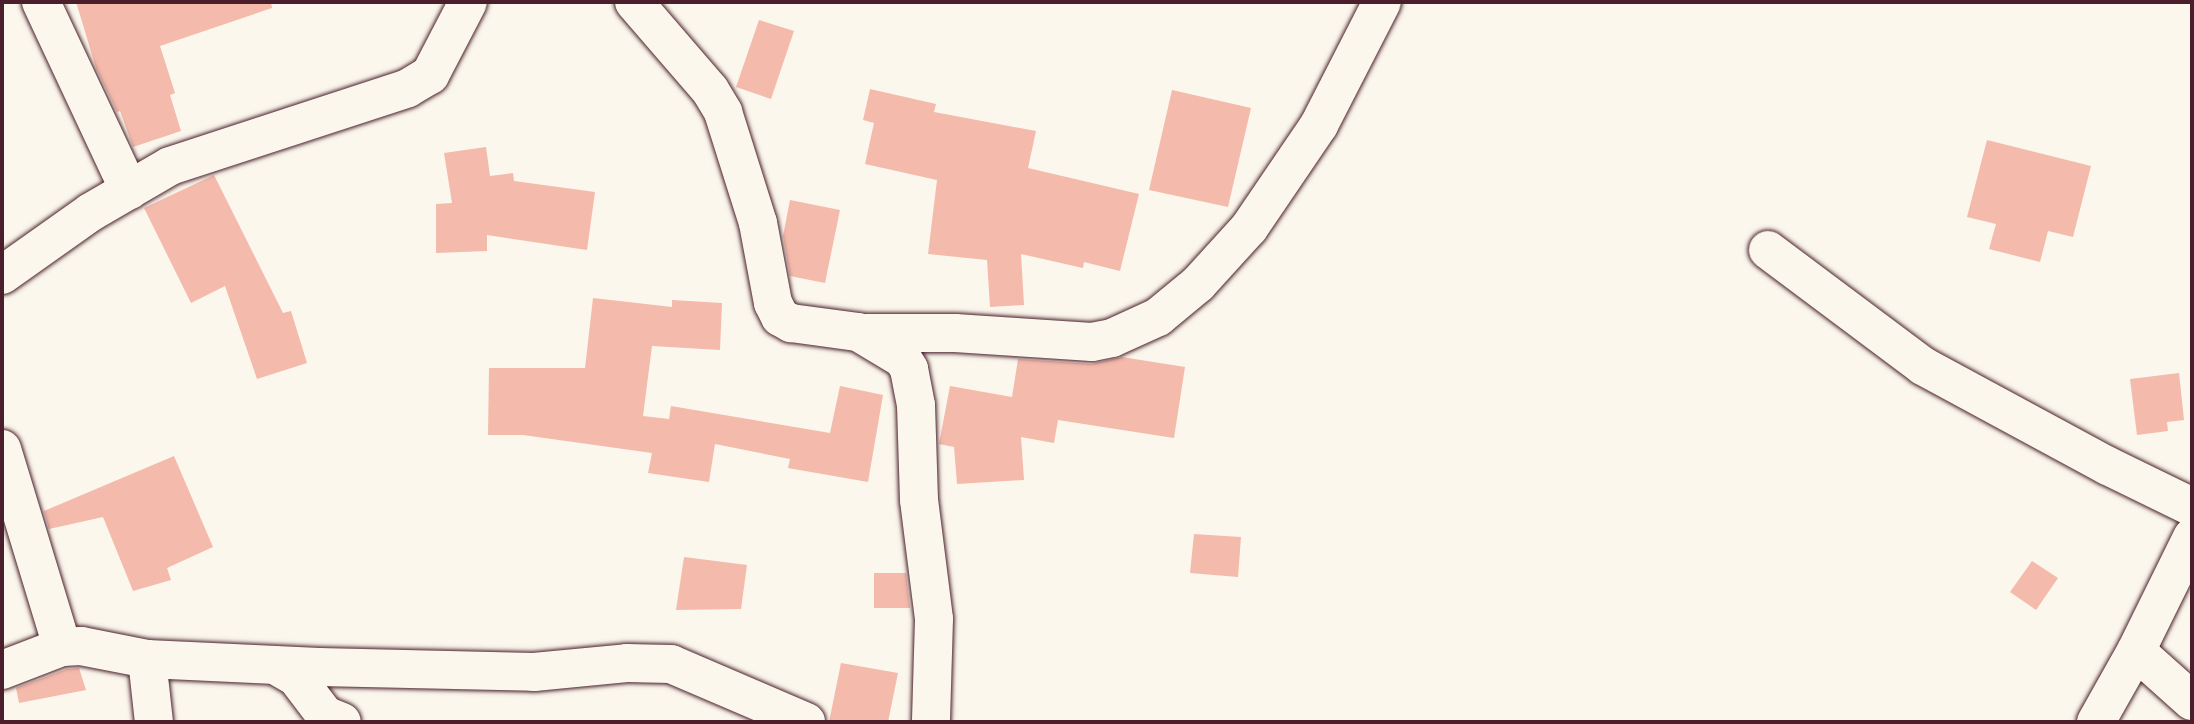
<!DOCTYPE html>
<style>
body{margin:0}
#map{position:relative;width:2194px;height:724px;overflow:hidden;background:#fbf7ec;font-family:"Comic Neue",sans-serif}
div>[style]{position:absolute}
.building>*{inset:0;background:#f4baac}
.roads{filter:drop-shadow(0 0 2px #4a1f2b) drop-shadow(0 0 2px #4a1f2b)}
.minor>*{height:38px;margin:-19px;padding:0 19px;transform-origin:19px;border-radius:19px;background:#fbf7ec}
span{translate:-50% -50%;white-space:nowrap;text-align:center;line-height:1.15;-webkit-text-stroke:8px #fbf7ec;paint-order:stroke}
.frame{position:absolute;inset:0;border:4px solid #4a1f2b;pointer-events:none}
</style>
<div id="map">
<div class="building">
<div style="clip-path:polygon(76px 2px,271px 2px,272px 8px,160px 46px,175px 93px,170px 95px,181px 131px,133px 147px,120px 111px,117px 112px,96px 68px)"></div>
<div style="clip-path:polygon(759px 20px,794px 31px,771px 99px,736px 87px)"></div>
<div style="clip-path:polygon(870px 89px,936px 104px,934px 112px,1036px 131px,1028px 168px,1139px 194px,1120px 271px,1084px 262px,1083px 268px,1021px 254px,1024px 305px,990px 307px,987px 260px,928px 254px,937px 180px,865px 164px,874px 123px,863px 120px)"></div>
<div style="clip-path:polygon(1172px 90px,1251px 108px,1228px 207px,1149px 190px)"></div>
<div style="clip-path:polygon(1987px 140px,2091px 166px,2073px 237px,2048px 231px,2040px 262px,1989px 249px,1996px 224px,1967px 217px)"></div>
<div style="clip-path:polygon(486px 147px,490px 176px,513px 173px,514px 181px,595px 192px,587px 250px,487px 235px,487px 251px,436px 253px,436px 204px,452px 203px,444px 153px)"></div>
<div style="clip-path:polygon(214px 175px,283px 313px,291px 311px,307px 363px,257px 379px,225px 286px,191px 303px,144px 208px)"></div>
<div style="clip-path:polygon(790px 200px,840px 210px,825px 283px,790px 276px,783px 236px)"></div>
<div style="clip-path:polygon(593px 298px,672px 307px,672px 300px,722px 303px,720px 350px,652px 346px,643px 416px,669px 419px,671px 406px,830px 433px,840px 386px,883px 395px,868px 482px,788px 468px,790px 459px,715px 444px,709px 482px,648px 473px,652px 453px,523px 435px,488px 435px,489px 368px,585px 368px)"></div>
<div style="clip-path:polygon(1122px 357px,1185px 367px,1174px 438px,1058px 420px,1054px 443px,1021px 437px,1024px 480px,957px 484px,954px 447px,939px 444px,950px 386px,1012px 397px,1018px 359px,1091px 364px)"></div>
<div style="clip-path:polygon(2179px 373px,2184px 420px,2167px 422px,2168px 431px,2137px 435px,2130px 379px)"></div>
<div style="clip-path:polygon(174px 456px,213px 547px,167px 568px,171px 580px,133px 591px,103px 517px,49px 529px,44px 511px)"></div>
<div style="clip-path:polygon(1194px 534px,1241px 537px,1238px 577px,1190px 573px)"></div>
<div style="clip-path:polygon(684px 557px,747px 565px,741px 609px,676px 610px)"></div>
<div style="clip-path:polygon(2032px 561px,2058px 578px,2036px 610px,2010px 592px)"></div>
<div style="clip-path:polygon(874px 573px,906px 573px,910px 608px,874px 608px)"></div>
<div style="clip-path:polygon(841px 663px,898px 673px,888px 722px,829px 722px)"></div>
<div style="clip-path:polygon(79px 668px,86px 690px,19px 703px,16px 688px,67px 669px)"></div>
</div>
<div class="roads">
<div class="minor">
<div style="left:41px;top:2px;width:208px;rotate:64.9deg"></div>
<div style="left:634px;top:2px;width:116px;rotate:49.2deg"></div>
<div style="left:710px;top:90px;width:26px;rotate:59deg"></div>
<div style="left:723px;top:112px;width:116px;rotate:72.5deg"></div>
<div style="left:758px;top:223px;width:81px;rotate:79.4deg"></div>
<div style="left:773px;top:303px;width:16px;rotate:63deg"></div>
<div style="left:780px;top:317px;width:13px;rotate:29deg"></div>
<div style="left:791px;top:323px;width:68px;rotate:7.7deg"></div>
<div style="left:858px;top:332px;width:52px;rotate:31deg"></div>
<div style="left:903px;top:359px;width:12px;rotate:59deg"></div>
<div style="left:909px;top:369px;width:37px;rotate:79deg"></div>
<div style="left:916px;top:405px;width:95px;rotate:88.2deg"></div>
<div style="left:919px;top:500px;width:120px;rotate:82.8deg"></div>
<div style="left:934px;top:619px;width:103px;rotate:91.7deg"></div>
<div style="left:1768px;top:250px;width:194px;rotate:36.8deg"></div>
<div style="left:1923px;top:366px;width:210px;rotate:28.4deg"></div>
<div style="left:2108px;top:466px;width:93px;rotate:26deg"></div>
<div style="left:2px;top:275px;width:109px;rotate:-35.3deg"></div>
<div style="left:91px;top:212px;width:91px;rotate:-30.2deg"></div>
<div style="left:170px;top:166px;width:250px;rotate:-18.1deg"></div>
<div style="left:408px;top:88px;width:26px;rotate:-31deg"></div>
<div style="left:430px;top:75px;width:82px;rotate:-62.5deg"></div>
<div style="left:864px;top:333px;width:91px"></div>
<div style="left:955px;top:333px;width:137px;rotate:3.8deg"></div>
<div style="left:1092px;top:342px;width:20px;rotate:-11deg"></div>
<div style="left:1112px;top:338px;width:51px;rotate:-24.5deg"></div>
<div style="left:1158px;top:317px;width:52px;rotate:-39.5deg"></div>
<div style="left:1198px;top:284px;width:76px;rotate:-47.7deg"></div>
<div style="left:1249px;top:228px;width:125px;rotate:-55.8deg"></div>
<div style="left:1319px;top:125px;width:138px;rotate:-62.9deg"></div>
<div style="left:2px;top:449px;width:207px;rotate:73.1deg"></div>
<div style="left:2136px;top:651px;width:75px;rotate:41.8deg"></div>
<div style="left:147px;top:659px;width:63px;rotate:83.7deg"></div>
<div style="left:275px;top:665px;width:24px;rotate:30deg"></div>
<div style="left:296px;top:677px;width:48px;rotate:52.7deg"></div>
<div style="left:325px;top:715px;width:18px;rotate:22deg"></div>
<div style="left:2px;top:670px;width:64px;rotate:-21deg"></div>
<div style="left:62px;top:647px;width:19px;rotate:-3deg"></div>
<div style="left:81px;top:646px;width:67px;rotate:11.1deg"></div>
<div style="left:147px;top:659px;width:172px;rotate:2.7deg"></div>
<div style="left:319px;top:667px;width:215px;rotate:1.3deg"></div>
<div style="left:534px;top:672px;width:93px;rotate:-5.5deg"></div>
<div style="left:627px;top:663px;width:44px;rotate:1.3deg"></div>
<div style="left:671px;top:664px;width:147px;rotate:23.2deg"></div>
<div style="left:2096px;top:722px;width:81px;rotate:-60.6deg"></div>
<div style="left:2136px;top:651px;width:127px;rotate:-63.8deg"></div>
</div>
</div>
<div class="frame"></div>
</div>
